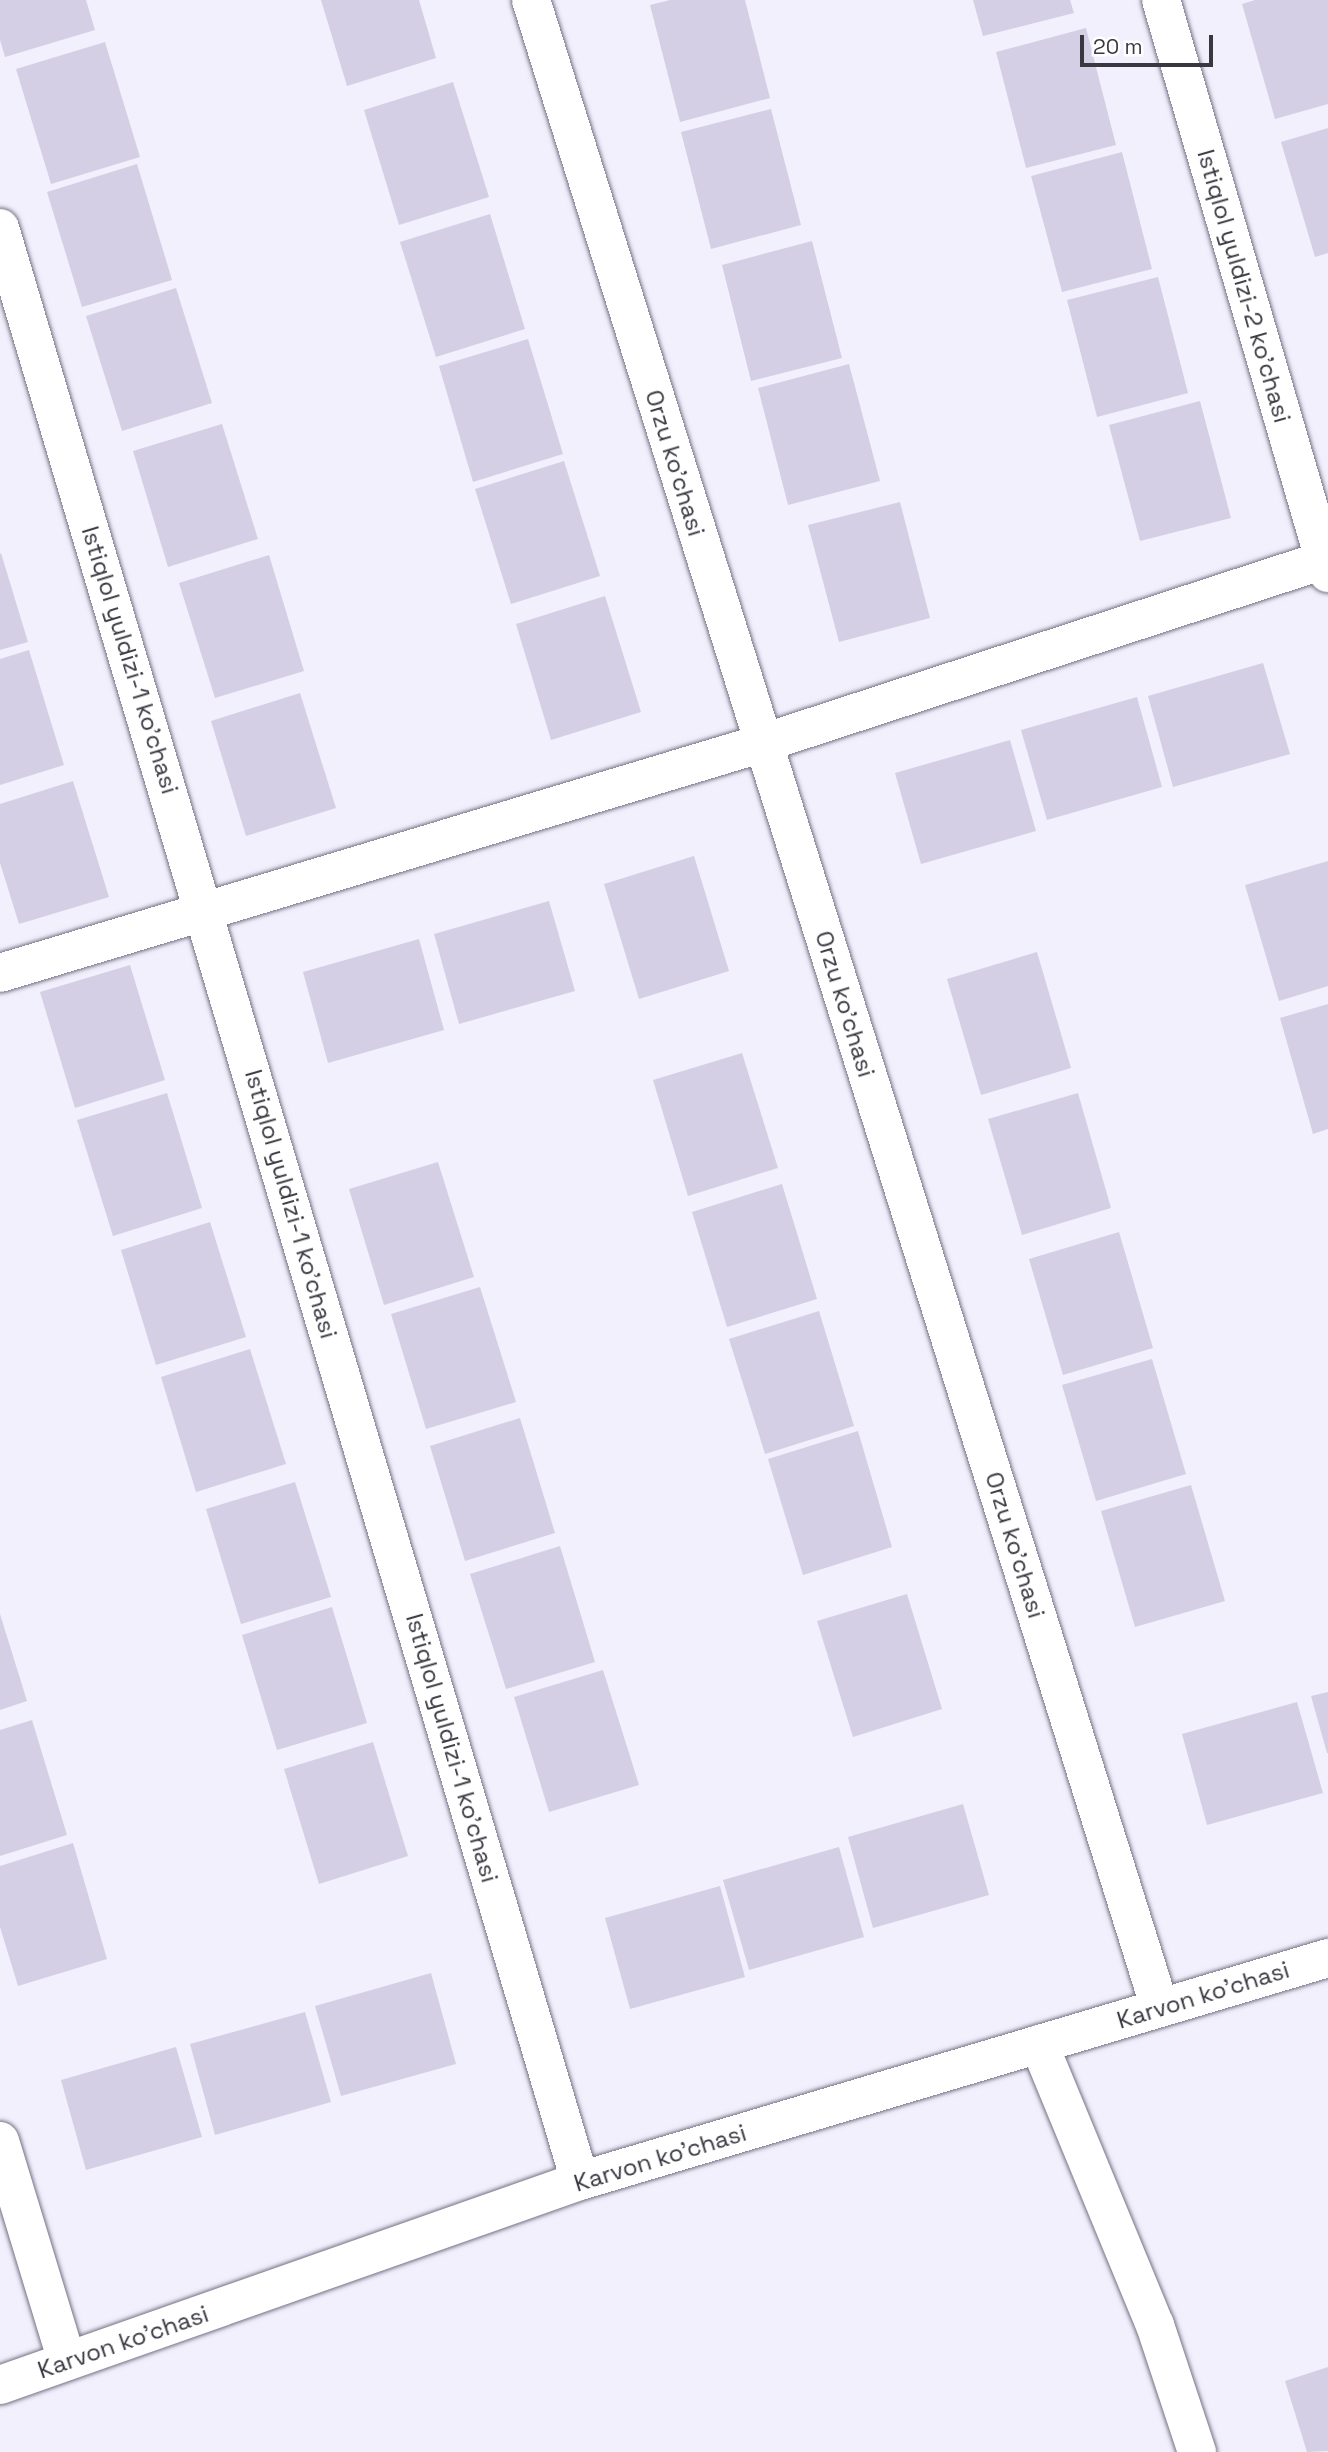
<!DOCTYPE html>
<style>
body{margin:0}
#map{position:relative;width:1328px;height:2452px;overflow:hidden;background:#f3f0fd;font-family:"Space Grotesk",sans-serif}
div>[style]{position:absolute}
.building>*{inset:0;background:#d4cfe4}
.roads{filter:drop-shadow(0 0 2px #757183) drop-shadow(0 0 2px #757183)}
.minor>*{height:38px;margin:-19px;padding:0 19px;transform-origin:19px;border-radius:19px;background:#fff}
span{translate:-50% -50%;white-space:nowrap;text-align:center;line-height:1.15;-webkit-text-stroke:5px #fff;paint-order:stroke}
.street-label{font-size:24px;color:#39373f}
.scale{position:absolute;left:1080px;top:35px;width:133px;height:32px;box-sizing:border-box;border:4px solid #39373f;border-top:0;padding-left:9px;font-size:21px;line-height:24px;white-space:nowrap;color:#39373f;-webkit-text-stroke:5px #fff;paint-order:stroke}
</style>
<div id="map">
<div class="building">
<div style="clip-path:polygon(0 0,86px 0,95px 30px,5px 57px,0 40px)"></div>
<div style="clip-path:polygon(321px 0,419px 0,436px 58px,347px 86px)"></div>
<div style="clip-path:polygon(670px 0,745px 0,770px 98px,680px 122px,650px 5px)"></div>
<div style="clip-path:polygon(973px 0,1070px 0,1074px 13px,983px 36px)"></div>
<div style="clip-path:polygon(1255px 0,1328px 0,1328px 104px,1275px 119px,1242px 4px)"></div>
<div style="clip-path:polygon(1086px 28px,1116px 145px,1026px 168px,996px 52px)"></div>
<div style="clip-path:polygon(105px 42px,140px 157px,51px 184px,16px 69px)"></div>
<div style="clip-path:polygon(453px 82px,489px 197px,399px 225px,364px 110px)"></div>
<div style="clip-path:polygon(771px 109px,801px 225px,711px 249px,681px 132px)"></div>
<div style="clip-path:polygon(1328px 128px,1328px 253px,1315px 257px,1281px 142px)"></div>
<div style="clip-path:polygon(1122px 152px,1152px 269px,1062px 292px,1031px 176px)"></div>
<div style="clip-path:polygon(137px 164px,172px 280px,82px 307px,47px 192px)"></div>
<div style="clip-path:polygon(490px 214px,525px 329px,436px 357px,400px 242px)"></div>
<div style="clip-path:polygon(812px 241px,842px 358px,751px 381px,722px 265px)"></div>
<div style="clip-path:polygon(1158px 277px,1188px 393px,1097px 417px,1067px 300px)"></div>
<div style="clip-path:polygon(176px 288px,212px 403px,122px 431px,86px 316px)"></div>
<div style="clip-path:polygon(528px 339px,563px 454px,473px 482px,439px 366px)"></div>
<div style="clip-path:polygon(849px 364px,880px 481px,788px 505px,758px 388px)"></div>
<div style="clip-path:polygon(1200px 401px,1231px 518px,1140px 541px,1109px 425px)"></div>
<div style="clip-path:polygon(222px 424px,258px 539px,168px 567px,133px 451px)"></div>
<div style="clip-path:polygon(564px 461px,600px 576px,511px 604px,475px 489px)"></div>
<div style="clip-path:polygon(900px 502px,930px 618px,839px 642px,808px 525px)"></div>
<div style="clip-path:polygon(1px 553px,28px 642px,0 650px,0 554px)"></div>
<div style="clip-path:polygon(269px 555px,304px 671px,215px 698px,179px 583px)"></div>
<div style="clip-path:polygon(605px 596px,641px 712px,551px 740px,516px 624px)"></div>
<div style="clip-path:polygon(29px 650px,64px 765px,0 785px,0 659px)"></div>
<div style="clip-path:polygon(1263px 663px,1290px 754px,1173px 787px,1148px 696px)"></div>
<div style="clip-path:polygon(300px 693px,336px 808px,246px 836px,211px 721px)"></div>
<div style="clip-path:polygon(1137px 697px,1162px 787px,1047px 820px,1021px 730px)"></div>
<div style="clip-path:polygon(1010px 740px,1036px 831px,921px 864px,895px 773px)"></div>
<div style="clip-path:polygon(73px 781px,109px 897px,19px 924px,0 863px,0 804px)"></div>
<div style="clip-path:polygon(694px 856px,729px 971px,639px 999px,604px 884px)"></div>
<div style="clip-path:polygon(1328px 861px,1328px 986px,1279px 1001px,1245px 885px)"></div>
<div style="clip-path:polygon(549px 901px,575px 991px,459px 1024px,434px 934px)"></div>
<div style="clip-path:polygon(419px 939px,444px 1030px,328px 1063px,303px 972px)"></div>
<div style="clip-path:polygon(1037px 952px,1071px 1068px,981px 1095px,947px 979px)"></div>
<div style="clip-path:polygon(130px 965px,165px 1080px,75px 1108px,40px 992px)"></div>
<div style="clip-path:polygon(1328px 1004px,1328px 1129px,1313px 1134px,1280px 1018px)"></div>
<div style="clip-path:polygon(742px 1053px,778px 1168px,688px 1196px,653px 1080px)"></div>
<div style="clip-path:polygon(167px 1093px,202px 1208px,113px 1236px,77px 1120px)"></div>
<div style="clip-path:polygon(1078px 1093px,1111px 1208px,1022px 1235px,988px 1119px)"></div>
<div style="clip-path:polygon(438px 1162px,474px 1277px,384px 1305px,349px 1189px)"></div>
<div style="clip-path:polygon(782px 1184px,817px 1299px,727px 1327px,692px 1212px)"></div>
<div style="clip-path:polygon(210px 1222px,246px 1337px,156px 1365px,121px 1250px)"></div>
<div style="clip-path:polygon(1119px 1232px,1153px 1348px,1063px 1375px,1029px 1259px)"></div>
<div style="clip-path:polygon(480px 1287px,516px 1402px,426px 1429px,391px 1314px)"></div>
<div style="clip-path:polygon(819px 1311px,854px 1426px,765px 1454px,729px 1339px)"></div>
<div style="clip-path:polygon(250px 1349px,286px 1464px,196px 1492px,161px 1377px)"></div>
<div style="clip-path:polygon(1152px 1359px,1186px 1474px,1096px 1501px,1062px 1385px)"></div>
<div style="clip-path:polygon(520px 1418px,555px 1533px,465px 1561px,430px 1446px)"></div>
<div style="clip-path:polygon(858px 1431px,892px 1547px,803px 1575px,768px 1459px)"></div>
<div style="clip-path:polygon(295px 1482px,331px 1597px,241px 1624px,206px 1509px)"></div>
<div style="clip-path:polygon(1191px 1485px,1225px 1601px,1135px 1627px,1101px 1511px)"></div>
<div style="clip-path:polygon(560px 1546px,595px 1662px,506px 1689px,470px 1574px)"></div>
<div style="clip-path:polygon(907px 1594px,942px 1709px,853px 1737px,817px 1621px)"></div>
<div style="clip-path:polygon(332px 1607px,367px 1723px,277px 1750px,242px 1635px)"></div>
<div style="clip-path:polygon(0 1614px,27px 1701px,0 1710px)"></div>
<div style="clip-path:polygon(603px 1670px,639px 1785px,549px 1812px,514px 1697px)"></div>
<div style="clip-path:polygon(1328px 1692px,1328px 1753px,1327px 1753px,1311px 1696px)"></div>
<div style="clip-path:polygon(1297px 1702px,1323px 1793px,1207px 1825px,1182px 1734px)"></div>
<div style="clip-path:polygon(32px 1720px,67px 1835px,0 1856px,0 1730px)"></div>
<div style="clip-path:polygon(373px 1742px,408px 1856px,319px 1884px,284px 1769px)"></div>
<div style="clip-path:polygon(963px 1804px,989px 1895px,873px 1928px,848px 1837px)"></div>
<div style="clip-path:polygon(73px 1843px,107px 1959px,18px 1986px,0 1927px,0 1866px)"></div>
<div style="clip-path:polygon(839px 1847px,864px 1937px,749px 1970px,723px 1880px)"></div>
<div style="clip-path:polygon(720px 1886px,745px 1977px,630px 2009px,605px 1918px)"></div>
<div style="clip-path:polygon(431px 1973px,456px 2064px,341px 2096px,315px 2006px)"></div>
<div style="clip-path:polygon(305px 2012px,331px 2102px,215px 2135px,190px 2044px)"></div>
<div style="clip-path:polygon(176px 2047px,202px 2137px,86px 2170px,61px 2080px)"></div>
<div style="clip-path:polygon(1328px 2367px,1328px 2451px,1307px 2452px,1285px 2381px)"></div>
</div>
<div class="roads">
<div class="minor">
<div style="left:531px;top:0;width:2104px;rotate:72.61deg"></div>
<div style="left:1161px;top:0;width:597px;rotate:73.75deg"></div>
<div style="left:0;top:228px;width:2037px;rotate:73.46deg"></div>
<div style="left:0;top:973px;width:797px;rotate:-16.77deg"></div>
<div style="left:763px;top:743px;width:590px;rotate:-18.07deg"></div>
<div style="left:1039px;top:2044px;width:304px;rotate:67.6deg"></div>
<div style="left:1155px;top:2325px;width:134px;rotate:71.7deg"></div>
<div style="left:0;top:2141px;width:230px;rotate:73.1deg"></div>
<div style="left:0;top:2385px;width:615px;rotate:-19.38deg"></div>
<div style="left:580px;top:2181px;width:781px;rotate:-16.6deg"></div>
</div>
</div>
<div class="street-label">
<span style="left:1244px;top:286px;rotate:74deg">Istiqlol yuldizi-2 ko'chasi</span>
<span style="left:675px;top:463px;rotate:73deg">Orzu ko'chasi</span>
<span style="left:130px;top:660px;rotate:73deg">Istiqlol yuldizi-1 ko'chasi</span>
<span style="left:845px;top:1004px;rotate:73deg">Orzu ko'chasi</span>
<span style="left:291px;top:1204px;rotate:74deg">Istiqlol yuldizi-1 ko'chasi</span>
<span style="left:1015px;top:1545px;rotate:73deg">Orzu ko'chasi</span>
<span style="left:452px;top:1748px;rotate:74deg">Istiqlol yuldizi-1 ko'chasi</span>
<span style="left:1203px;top:1995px;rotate:-17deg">Karvon ko'chasi</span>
<span style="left:660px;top:2158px;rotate:-17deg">Karvon ko'chasi</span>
<span style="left:123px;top:2342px;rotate:-19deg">Karvon ko'chasi</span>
</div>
<div class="scale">20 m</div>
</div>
